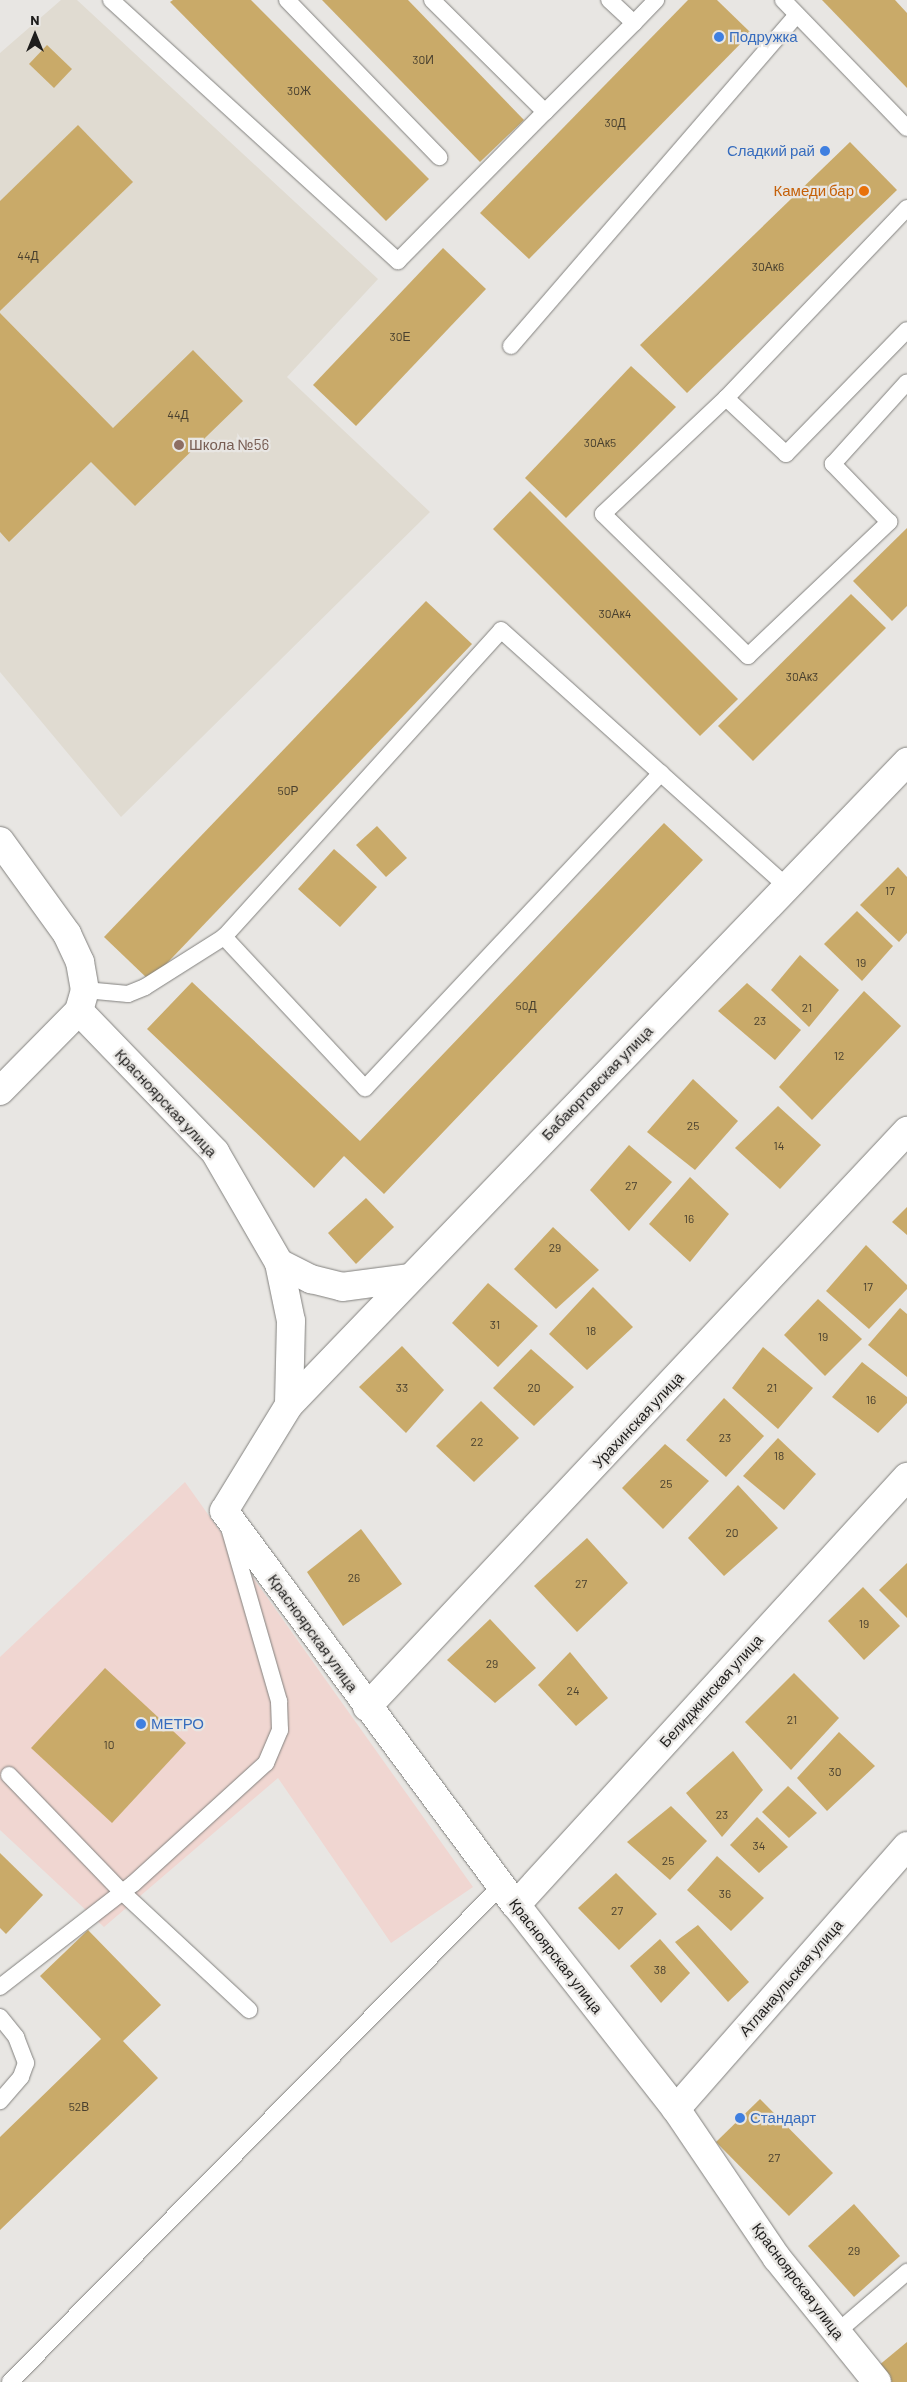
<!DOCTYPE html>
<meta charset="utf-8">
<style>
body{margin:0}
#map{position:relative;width:907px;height:2382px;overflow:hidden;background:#e8e6e3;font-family:Barlow,sans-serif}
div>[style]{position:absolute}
.commercial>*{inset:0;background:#f0d6d1}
.built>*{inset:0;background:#e0dbd1}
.building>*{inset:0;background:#c9aa69}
.roads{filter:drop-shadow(0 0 1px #82817e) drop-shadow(0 0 1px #82817e)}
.service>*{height:16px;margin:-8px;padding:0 8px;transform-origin:8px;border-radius:8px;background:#fff}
.minor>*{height:28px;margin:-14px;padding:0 14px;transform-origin:14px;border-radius:14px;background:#fff}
.dots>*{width:14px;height:14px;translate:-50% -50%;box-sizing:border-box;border:2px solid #e8e6e3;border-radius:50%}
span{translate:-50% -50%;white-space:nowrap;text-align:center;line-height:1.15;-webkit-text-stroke:4.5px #e8e6e3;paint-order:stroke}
.number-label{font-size:12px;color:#49402f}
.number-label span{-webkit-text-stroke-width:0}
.shop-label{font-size:15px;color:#366cbe}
.left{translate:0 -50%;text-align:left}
.right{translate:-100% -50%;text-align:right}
.food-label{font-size:15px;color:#c56008}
.education-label{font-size:15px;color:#785e54}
.street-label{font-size:15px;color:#1e1d1c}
.north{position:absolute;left:10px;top:10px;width:50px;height:50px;-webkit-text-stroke:4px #e8e6e3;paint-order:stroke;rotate:0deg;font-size:14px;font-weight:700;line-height:20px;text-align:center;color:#1e1d1c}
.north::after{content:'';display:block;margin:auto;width:18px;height:22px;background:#1e1d1c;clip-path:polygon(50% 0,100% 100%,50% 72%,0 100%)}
</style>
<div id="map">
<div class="commercial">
<div style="clip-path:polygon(185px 1482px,473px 1887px,391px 1943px,278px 1778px,104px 1927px,0 1830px,0 1657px)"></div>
</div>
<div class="built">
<div style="clip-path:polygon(61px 0,77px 0,378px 279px,287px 377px,430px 512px,121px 817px,0 672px,0 53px)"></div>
</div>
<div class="building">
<div style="clip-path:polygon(173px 0,251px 0,429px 179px,386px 221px,170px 2px)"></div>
<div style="clip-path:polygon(322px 0,408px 0,524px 120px,480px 162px)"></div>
<div style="clip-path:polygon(688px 0,717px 0,751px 33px,529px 259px,480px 213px)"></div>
<div style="clip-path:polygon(822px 0,895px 0,907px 13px,907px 88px)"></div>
<div style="clip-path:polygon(47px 45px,72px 69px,54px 88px,29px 64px)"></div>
<div style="clip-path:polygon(78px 125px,133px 182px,0 311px,0 201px)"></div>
<div style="clip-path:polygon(850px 142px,897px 190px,687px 393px,640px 345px)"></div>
<div style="clip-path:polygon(443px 248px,486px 289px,356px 426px,313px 385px)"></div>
<div style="clip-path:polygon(0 313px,113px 428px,193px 350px,243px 401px,135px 506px,91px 462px,9px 542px,0 532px)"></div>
<div style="clip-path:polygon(631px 366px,676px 407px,566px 518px,525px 478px)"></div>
<div style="clip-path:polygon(530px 491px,738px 699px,700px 736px,493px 529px)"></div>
<div style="clip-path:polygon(907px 528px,907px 606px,892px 621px,853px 581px)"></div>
<div style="clip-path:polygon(851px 594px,886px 628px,753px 761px,718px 726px)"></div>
<div style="clip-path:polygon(426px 601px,472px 644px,150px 981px,104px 937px)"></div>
<div style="clip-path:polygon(664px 823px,703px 860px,384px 1194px,344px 1156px,314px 1188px,147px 1029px,192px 982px,360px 1141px)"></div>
<div style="clip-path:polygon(377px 826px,407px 858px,386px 877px,356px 845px)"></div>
<div style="clip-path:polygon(334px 849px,377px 887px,340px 927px,298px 889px)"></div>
<div style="clip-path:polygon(898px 867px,907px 877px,907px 933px,899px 942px,860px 905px)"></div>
<div style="clip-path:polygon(857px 911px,893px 946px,862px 981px,824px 944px)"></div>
<div style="clip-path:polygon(800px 955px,839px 990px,809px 1027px,771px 990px)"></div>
<div style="clip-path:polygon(747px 983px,801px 1030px,775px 1060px,718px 1011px)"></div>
<div style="clip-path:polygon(864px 991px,901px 1026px,812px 1120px,779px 1087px)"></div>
<div style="clip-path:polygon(693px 1079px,738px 1121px,695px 1170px,647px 1132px)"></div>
<div style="clip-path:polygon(778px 1106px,821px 1145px,780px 1189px,735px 1148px)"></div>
<div style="clip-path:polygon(629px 1145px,672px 1182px,629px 1231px,590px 1190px)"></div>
<div style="clip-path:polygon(690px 1177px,729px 1214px,690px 1262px,649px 1224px)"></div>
<div style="clip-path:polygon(366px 1198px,394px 1227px,356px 1264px,328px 1233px)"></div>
<div style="clip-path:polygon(907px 1207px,907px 1235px,892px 1222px)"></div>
<div style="clip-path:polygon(553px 1227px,599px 1270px,556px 1309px,514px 1269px)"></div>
<div style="clip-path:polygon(866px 1245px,907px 1285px,907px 1289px,869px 1329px,826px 1291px)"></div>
<div style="clip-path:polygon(488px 1283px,538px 1326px,498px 1367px,452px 1323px)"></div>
<div style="clip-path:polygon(593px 1287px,633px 1327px,587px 1370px,549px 1334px)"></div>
<div style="clip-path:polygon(818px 1299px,862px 1339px,825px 1376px,784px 1335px)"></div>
<div style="clip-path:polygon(900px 1308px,907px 1314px,907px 1377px,868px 1345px)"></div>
<div style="clip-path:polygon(402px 1346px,444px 1390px,406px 1433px,359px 1387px)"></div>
<div style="clip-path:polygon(763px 1347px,813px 1388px,778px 1429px,732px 1388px)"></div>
<div style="clip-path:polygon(531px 1349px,574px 1387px,534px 1426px,493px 1388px)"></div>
<div style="clip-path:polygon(862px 1362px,907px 1397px,907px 1403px,878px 1433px,832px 1397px)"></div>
<div style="clip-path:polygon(724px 1398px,764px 1436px,726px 1477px,686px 1440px)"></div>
<div style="clip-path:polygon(481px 1401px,519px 1438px,474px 1482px,436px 1446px)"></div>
<div style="clip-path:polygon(778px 1438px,816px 1474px,784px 1510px,743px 1476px)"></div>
<div style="clip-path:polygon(665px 1444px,709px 1481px,663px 1529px,622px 1488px)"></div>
<div style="clip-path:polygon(738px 1485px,778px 1528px,724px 1576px,688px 1538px)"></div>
<div style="clip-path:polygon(361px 1529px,402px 1584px,343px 1626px,307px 1572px)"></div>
<div style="clip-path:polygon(587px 1538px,628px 1583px,577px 1632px,534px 1586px)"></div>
<div style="clip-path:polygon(907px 1563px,907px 1618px,879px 1590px)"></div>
<div style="clip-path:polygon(863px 1587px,900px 1626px,864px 1660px,828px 1621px)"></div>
<div style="clip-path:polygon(490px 1619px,536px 1668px,495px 1703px,447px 1660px)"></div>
<div style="clip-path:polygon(570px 1652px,608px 1698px,576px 1726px,538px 1685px)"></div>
<div style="clip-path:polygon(105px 1668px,186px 1743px,112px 1823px,31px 1748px)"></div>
<div style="clip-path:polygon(794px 1673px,839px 1718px,791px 1770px,745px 1722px)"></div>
<div style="clip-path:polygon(839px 1732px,875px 1766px,827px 1811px,797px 1778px)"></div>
<div style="clip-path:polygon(733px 1751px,763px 1790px,722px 1837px,686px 1793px)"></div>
<div style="clip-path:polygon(788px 1786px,817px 1813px,789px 1838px,762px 1812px)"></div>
<div style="clip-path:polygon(671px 1806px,707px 1841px,670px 1880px,627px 1842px)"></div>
<div style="clip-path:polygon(757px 1817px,788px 1847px,759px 1873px,730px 1845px)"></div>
<div style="clip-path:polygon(0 1853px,43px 1895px,6px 1934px,0 1928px)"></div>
<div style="clip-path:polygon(717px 1856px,764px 1898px,731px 1931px,687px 1890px)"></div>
<div style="clip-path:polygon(616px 1873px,657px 1914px,619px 1950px,578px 1908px)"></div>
<div style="clip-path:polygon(698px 1925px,749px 1982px,728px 2002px,675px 1942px)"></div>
<div style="clip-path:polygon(88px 1930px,161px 2005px,123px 2041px,158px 2078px,0 2230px,0 2137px,101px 2039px,40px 1976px)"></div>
<div style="clip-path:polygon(660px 1939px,690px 1973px,661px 2003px,630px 1966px)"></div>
<div style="clip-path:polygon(760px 2099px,833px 2173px,789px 2216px,716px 2142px)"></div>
<div style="clip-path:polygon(854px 2204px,900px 2256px,854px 2297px,808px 2246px)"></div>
<div style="clip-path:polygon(907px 2342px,907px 2382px,882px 2382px,872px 2371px)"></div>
</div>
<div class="roads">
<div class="service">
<div style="left:111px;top:0;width:388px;rotate:42.3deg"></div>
<div style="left:398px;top:261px;width:209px;rotate:-45.4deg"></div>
<div style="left:287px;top:0;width:219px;rotate:45.9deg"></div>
<div style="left:432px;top:0;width:159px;rotate:44.7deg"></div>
<div style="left:545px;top:112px;width:126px;rotate:-45deg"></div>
<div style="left:634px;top:23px;width:34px;rotate:-137deg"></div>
<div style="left:783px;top:0;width:178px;rotate:45.9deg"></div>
<div style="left:634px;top:23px;width:32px;rotate:-46deg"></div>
<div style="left:907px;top:208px;width:262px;rotate:133.6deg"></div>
<div style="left:726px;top:398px;width:82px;rotate:43deg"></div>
<div style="left:786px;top:454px;width:173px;rotate:-45.7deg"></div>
<div style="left:511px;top:346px;width:437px;rotate:-49.2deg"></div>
<div style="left:726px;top:398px;width:169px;rotate:136.7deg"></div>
<div style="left:603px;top:514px;width:203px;rotate:44.4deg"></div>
<div style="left:748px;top:656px;width:195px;rotate:-43.5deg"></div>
<div style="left:889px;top:522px;width:81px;rotate:-134deg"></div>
<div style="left:833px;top:464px;width:110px;rotate:-47.9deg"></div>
<div style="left:661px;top:773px;width:432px;rotate:133.2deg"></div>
<div style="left:365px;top:1088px;width:207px;rotate:-133deg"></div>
<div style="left:224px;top:937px;width:413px;rotate:-47.9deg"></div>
<div style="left:501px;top:630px;width:383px;rotate:41.9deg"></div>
<div style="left:85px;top:990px;width:43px;rotate:5.3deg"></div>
<div style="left:128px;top:994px;width:18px;rotate:-22deg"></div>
<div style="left:145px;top:987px;width:93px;rotate:-32.3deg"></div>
<div style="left:9px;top:1775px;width:161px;rotate:46deg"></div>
<div style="left:121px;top:1891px;width:175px;rotate:42.9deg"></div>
<div style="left:0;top:1987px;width:168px;rotate:-37.8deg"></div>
<div style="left:133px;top:1884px;width:180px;rotate:-42.3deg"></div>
<div style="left:266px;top:1763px;width:36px;rotate:-67deg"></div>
<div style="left:280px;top:1730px;width:29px;rotate:-92deg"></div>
<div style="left:279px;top:1701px;width:180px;rotate:-106.1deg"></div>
<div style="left:0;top:2017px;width:26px;rotate:51deg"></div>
<div style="left:16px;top:2037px;width:28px;rotate:69deg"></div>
<div style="left:26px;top:2063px;width:15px;rotate:110deg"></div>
<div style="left:21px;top:2077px;width:32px;rotate:131deg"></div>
<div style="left:836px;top:2333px;width:94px;rotate:-40.7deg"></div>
<div style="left:10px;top:2382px;width:698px;rotate:-45.29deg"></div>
</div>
<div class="minor">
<div style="left:0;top:841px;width:115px;rotate:54.2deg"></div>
<div style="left:67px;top:934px;width:31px;rotate:65deg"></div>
<div style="left:80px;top:962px;width:28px;rotate:80deg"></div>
<div style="left:85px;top:990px;width:22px;rotate:106deg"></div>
<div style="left:79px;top:1011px;width:196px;rotate:46deg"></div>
<div style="left:215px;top:1152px;width:128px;rotate:60deg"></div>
<div style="left:279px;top:1263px;width:59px;rotate:78.3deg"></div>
<div style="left:291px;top:1321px;width:84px;rotate:91.4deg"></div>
<div style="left:289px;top:1405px;width:124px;rotate:121.5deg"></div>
<div style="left:224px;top:1511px;width:490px;rotate:53.5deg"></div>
<div style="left:516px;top:1905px;width:259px;rotate:51.9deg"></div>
<div style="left:676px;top:2109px;width:180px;rotate:55.9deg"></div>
<div style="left:777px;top:2258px;width:159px;rotate:51.1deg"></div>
<div style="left:0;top:1091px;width:112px;rotate:-45.4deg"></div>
<div style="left:279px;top:1263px;width:36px;rotate:27deg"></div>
<div style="left:311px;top:1279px;width:32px;rotate:14deg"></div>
<div style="left:342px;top:1287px;width:69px;rotate:-7.5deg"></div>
<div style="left:289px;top:1405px;width:892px;rotate:-46.14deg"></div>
<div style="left:367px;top:1707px;width:790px;rotate:-46.85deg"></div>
<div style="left:516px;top:1905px;width:580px;rotate:-47.59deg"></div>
<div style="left:676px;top:2109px;width:350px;rotate:-48.7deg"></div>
</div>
</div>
<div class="dots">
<div style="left:719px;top:37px;background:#3f7fe0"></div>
<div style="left:825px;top:151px;background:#3f7fe0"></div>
<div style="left:864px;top:191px;background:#e8710a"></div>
<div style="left:179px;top:445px;background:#8d6e63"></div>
<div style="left:141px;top:1724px;background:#3f7fe0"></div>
<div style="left:740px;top:2118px;background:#3f7fe0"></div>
</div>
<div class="number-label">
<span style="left:423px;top:60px">30И</span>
<span style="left:299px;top:91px">30Ж</span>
<span style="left:615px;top:123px">30Д</span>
<span style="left:28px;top:256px">44Д</span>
<span style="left:768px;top:267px">30Ак6</span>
<span style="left:400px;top:337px">30Е</span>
<span style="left:178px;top:415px">44Д</span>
<span style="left:600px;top:443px">30Ак5</span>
<span style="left:615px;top:614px">30Ак4</span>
<span style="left:802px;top:677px">30Ак3</span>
<span style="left:288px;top:791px">50Р</span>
<span style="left:890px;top:891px">17</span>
<span style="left:861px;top:963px">19</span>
<span style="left:526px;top:1006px">50Д</span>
<span style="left:807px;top:1008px">21</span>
<span style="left:760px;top:1021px">23</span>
<span style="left:839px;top:1056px">12</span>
<span style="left:693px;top:1126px">25</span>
<span style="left:779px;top:1146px">14</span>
<span style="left:631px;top:1186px">27</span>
<span style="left:689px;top:1219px">16</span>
<span style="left:555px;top:1248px">29</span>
<span style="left:868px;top:1287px">17</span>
<span style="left:495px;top:1325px">31</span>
<span style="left:591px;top:1331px">18</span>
<span style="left:823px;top:1337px">19</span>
<span style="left:402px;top:1388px">33</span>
<span style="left:534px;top:1388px">20</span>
<span style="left:772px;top:1388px">21</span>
<span style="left:871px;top:1400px">16</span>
<span style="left:725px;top:1438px">23</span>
<span style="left:477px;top:1442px">22</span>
<span style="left:779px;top:1456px">18</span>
<span style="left:666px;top:1484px">25</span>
<span style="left:732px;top:1533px">20</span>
<span style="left:354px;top:1578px">26</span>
<span style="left:581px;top:1584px">27</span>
<span style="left:864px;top:1624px">19</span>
<span style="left:492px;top:1664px">29</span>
<span style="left:573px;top:1691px">24</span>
<span style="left:792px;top:1720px">21</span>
<span style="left:109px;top:1745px">10</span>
<span style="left:835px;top:1772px">30</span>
<span style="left:722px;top:1815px">23</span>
<span style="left:759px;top:1846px">34</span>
<span style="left:668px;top:1861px">25</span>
<span style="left:725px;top:1894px">36</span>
<span style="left:617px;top:1911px">27</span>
<span style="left:660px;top:1970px">38</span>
<span style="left:79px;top:2107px">52В</span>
<span style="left:774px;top:2158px">27</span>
<span style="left:854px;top:2251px">29</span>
</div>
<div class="shop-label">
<span class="left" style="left:729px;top:37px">Подружка</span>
<span class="right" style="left:815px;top:151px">Сладкий рай</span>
<span class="left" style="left:151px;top:1724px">МЕТРО</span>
<span class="left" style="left:750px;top:2118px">Стандарт</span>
</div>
<div class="food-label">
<span class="right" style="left:854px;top:191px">Камеди бар</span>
</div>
<div class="education-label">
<span class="left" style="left:189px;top:445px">Школа №56</span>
</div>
<div class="street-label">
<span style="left:597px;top:1083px;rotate:-46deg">Бабаюртовская улица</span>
<span style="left:166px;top:1103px;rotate:47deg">Красноярская улица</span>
<span style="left:638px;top:1420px;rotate:-47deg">Урахинская улица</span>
<span style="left:313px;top:1633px;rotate:54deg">Красноярская улица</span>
<span style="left:711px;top:1691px;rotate:-48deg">Белиджинская улица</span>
<span style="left:556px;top:1956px;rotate:52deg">Красноярская улица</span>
<span style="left:791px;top:1978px;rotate:-49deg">Атланаульская улица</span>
<span style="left:798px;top:2281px;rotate:53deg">Красноярская улица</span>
</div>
<div class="north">N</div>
</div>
